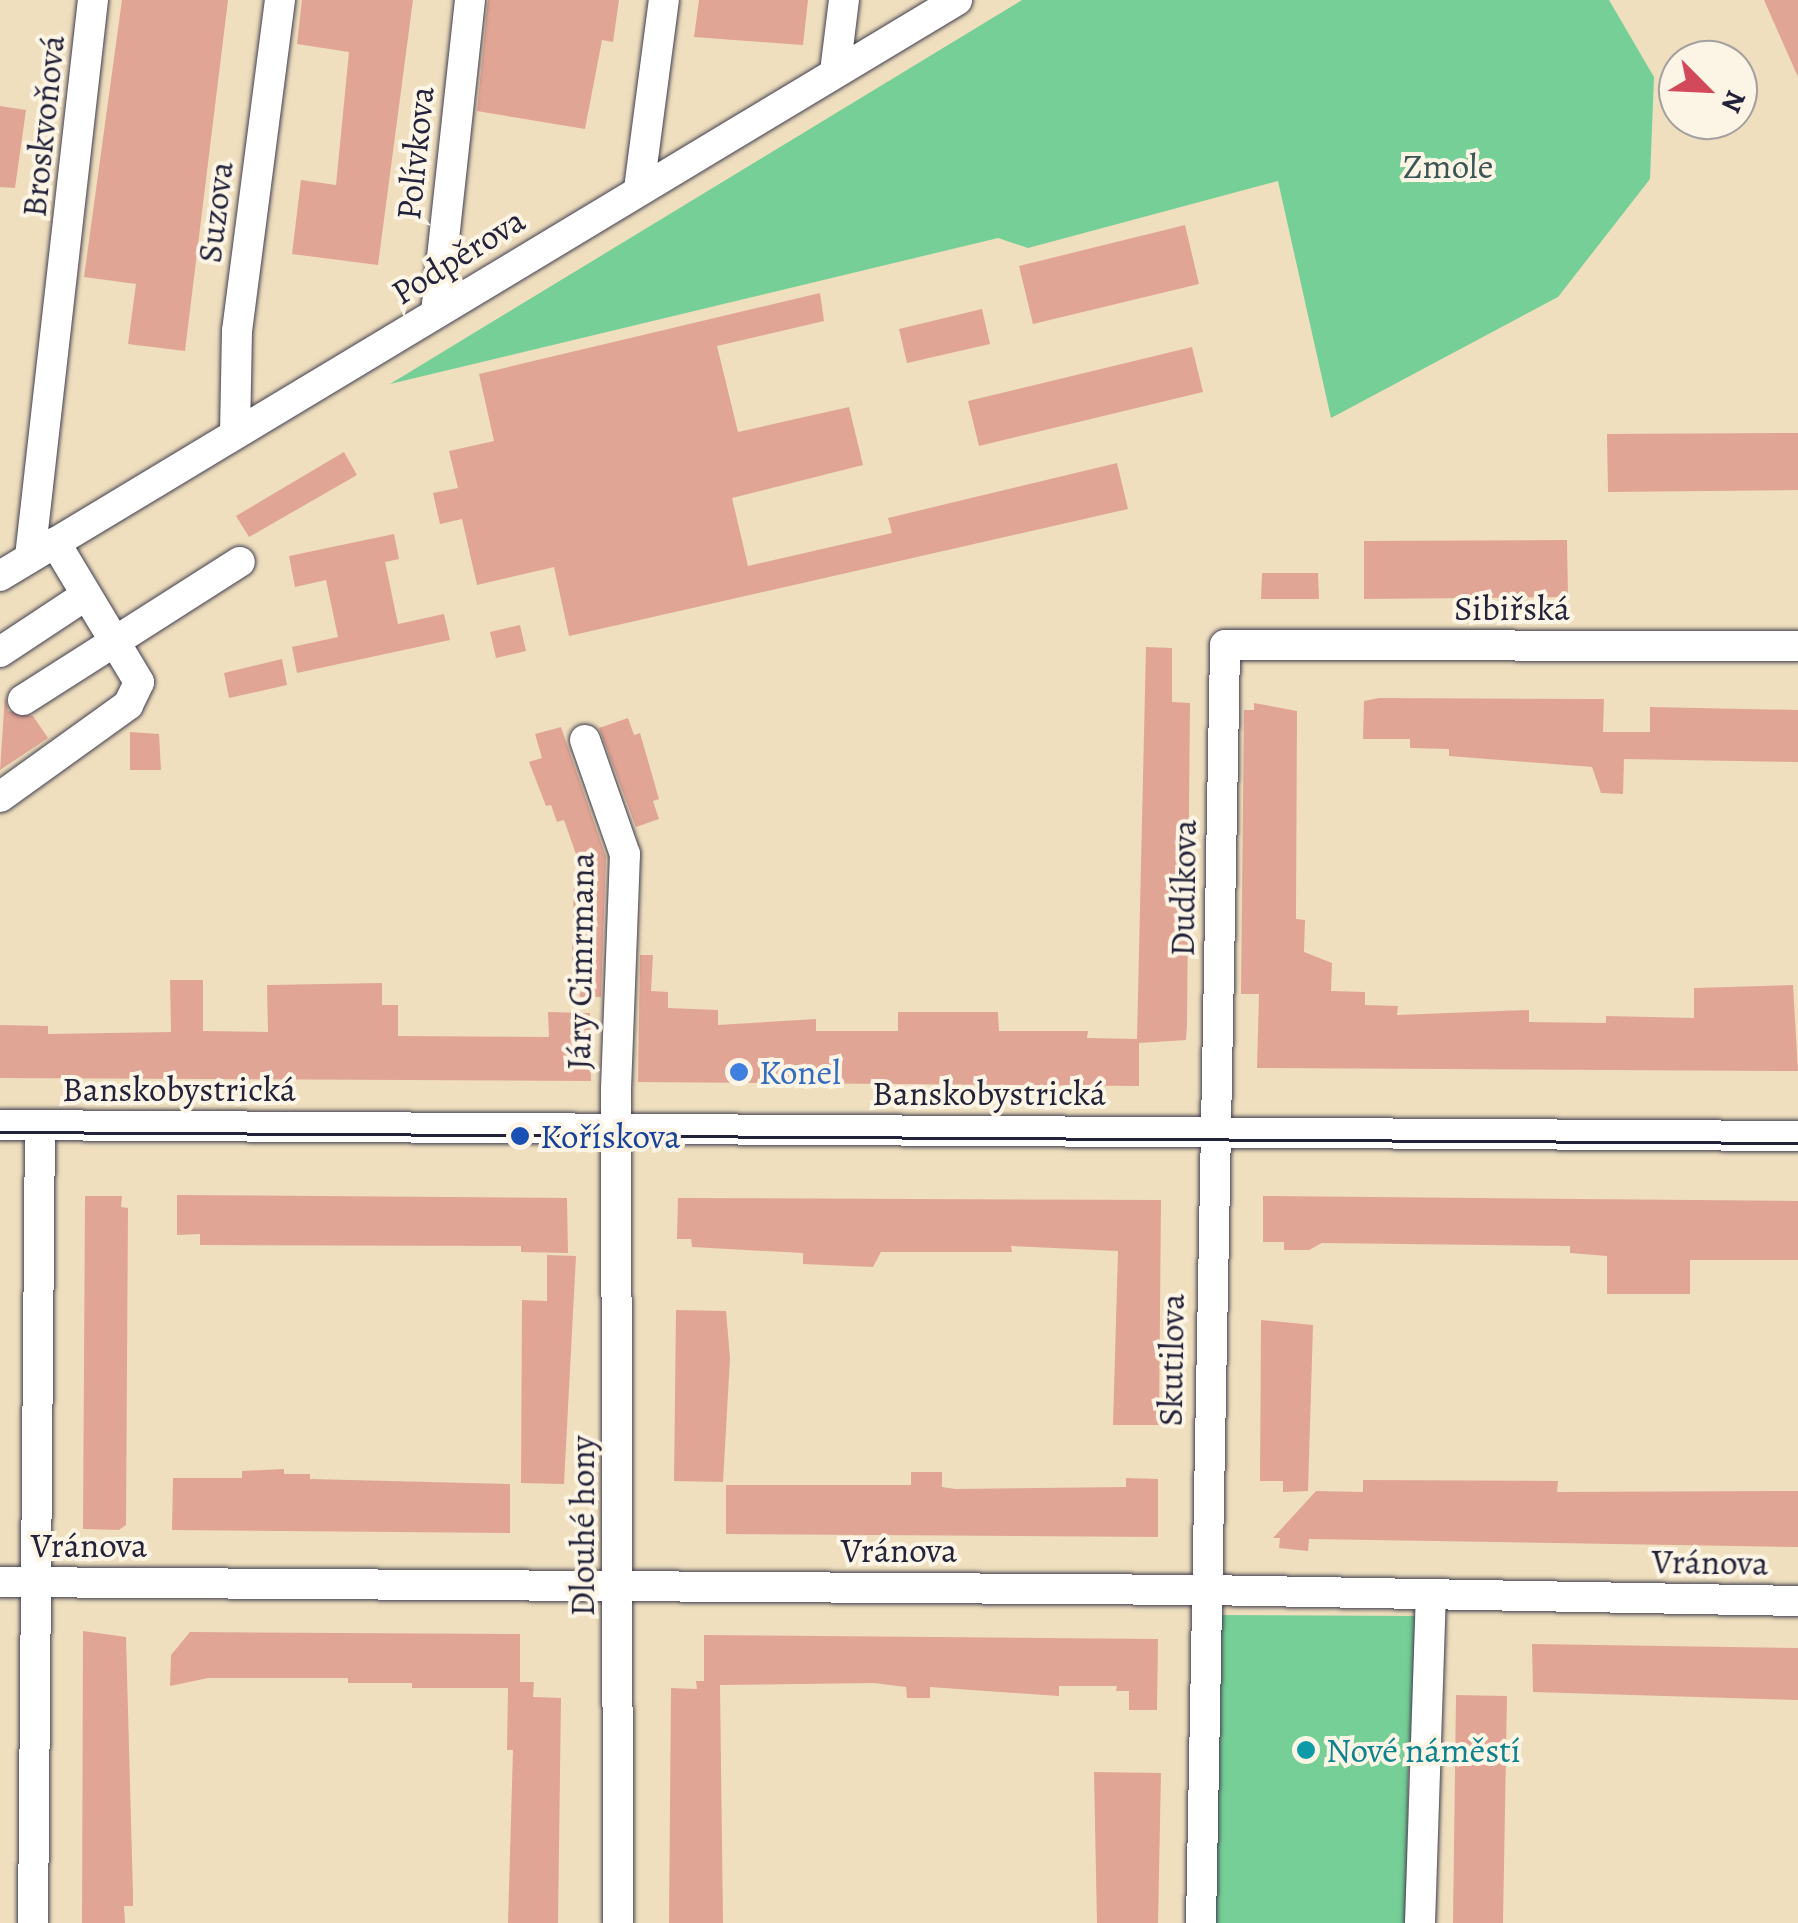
<!DOCTYPE html>
<meta charset="utf-8">
<style>
body{margin:0}
#map{position:relative;width:1798px;height:1923px;overflow:hidden;background:#efdfbe;font-family:Alegreya,serif}
div>[style]{position:absolute}
.green>*{inset:0;background:#75cf96}
.building>*{inset:0;background:#e1a595}
.roads{filter:drop-shadow(0 0 2px #413e4f) drop-shadow(0 0 2px #413e4f)}
.minor>*{height:30px;margin:-15px;padding:0 15px;transform-origin:15px;border-radius:15px;background:#fff}
.tram>*{height:2.5px;margin:-1.25px;padding:0 1.25px;transform-origin:1.25px;border-radius:1.25px;background:#22223b}
.dots>*{width:28px;height:28px;translate:-50% -50%;box-sizing:border-box;border:5px solid #fcf5e5;border-radius:50%}
span{translate:-50% -50%;white-space:nowrap;text-align:center;line-height:1.15;-webkit-text-stroke:8px #fcf5e5;paint-order:stroke}
.street-label{font-size:35px;color:#22223b}
.park-label{font-size:35px;color:#3b5656}
.shop-label{font-size:35px;color:#366cbe}
.left{translate:0 -50%;text-align:left}
.transit-label{font-size:35px;color:#164399}
.culture-label{font-size:35px;color:#0d838f}
.north{position:absolute;left:1658px;top:40px;width:100px;height:100px;box-sizing:border-box;background:#fcf5e5;border:2px solid #a5a1a1;border-radius:50%;rotate:114deg;font-size:28px;font-weight:700;line-height:40px;text-align:center;color:#22223b}
.north::after{content:'';display:block;margin:auto;width:35px;height:45px;background:#d1495b;clip-path:polygon(50% 0,100% 100%,50% 72%,0 100%)}
</style>
<div id="map">
<div class="green">
<div style="clip-path:polygon(1022px 0,1609px 0,1654px 77px,1650px 179px,1558px 297px,1331px 418px,1278px 181px,1028px 248px,998px 238px,390px 384px)"></div>
<div style="clip-path:polygon(1212px 1615px,1420px 1616px,1417px 1738px,1409px 1747px,1406px 1923px,1210px 1923px)"></div>
</div>
<div class="building">
<div style="clip-path:polygon(122px 0,228px 0,185px 351px,128px 344px,136px 284px,84px 277px)"></div>
<div style="clip-path:polygon(302px 0,413px 0,378px 265px,292px 254px,301px 180px,336px 185px,349px 52px,297px 44px)"></div>
<div style="clip-path:polygon(488px 0,619px 0,613px 42px,602px 40px,585px 129px,477px 111px)"></div>
<div style="clip-path:polygon(699px 0,808px 0,803px 45px,694px 37px)"></div>
<div style="clip-path:polygon(1764px 0,1798px 0,1798px 77px)"></div>
<div style="clip-path:polygon(0 106px,26px 110px,15px 188px,0 187px)"></div>
<div style="clip-path:polygon(1185px 225px,1199px 284px,1033px 324px,1019px 266px)"></div>
<div style="clip-path:polygon(820px 293px,824px 321px,717px 346px,738px 432px,849px 407px,863px 465px,732px 498px,748px 566px,892px 533px,888px 518px,1117px 463px,1128px 509px,569px 636px,554px 567px,477px 585px,462px 519px,440px 524px,433px 493px,458px 488px,449px 451px,494px 441px,479px 374px)"></div>
<div style="clip-path:polygon(982px 309px,990px 344px,907px 363px,899px 329px)"></div>
<div style="clip-path:polygon(1192px 347px,1203px 392px,979px 446px,968px 401px)"></div>
<div style="clip-path:polygon(1798px 433px,1798px 490px,1608px 492px,1607px 434px)"></div>
<div style="clip-path:polygon(344px 452px,357px 475px,249px 537px,236px 516px)"></div>
<div style="clip-path:polygon(394px 534px,399px 559px,385px 562px,398px 624px,444px 614px,450px 640px,297px 673px,292px 647px,338px 637px,326px 580px,295px 587px,289px 556px)"></div>
<div style="clip-path:polygon(1567px 540px,1568px 597px,1364px 599px,1364px 541px)"></div>
<div style="clip-path:polygon(1262px 573px,1318px 573px,1319px 599px,1261px 599px)"></div>
<div style="clip-path:polygon(520px 625px,526px 651px,496px 658px,490px 632px)"></div>
<div style="clip-path:polygon(1146px 647px,1172px 648px,1172px 702px,1190px 703px,1187px 1025px,1186px 1040px,1139px 1043px,1139px 1086px,638px 1082px,640px 955px,653px 955px,651px 991px,668px 992px,668px 1008px,718px 1010px,718px 1025px,816px 1019px,816px 1031px,898px 1031px,898px 1012px,998px 1012px,999px 1031px,1088px 1031px,1087px 1038px,1137px 1039px)"></div>
<div style="clip-path:polygon(282px 659px,287px 685px,229px 698px,224px 673px)"></div>
<div style="clip-path:polygon(5px 696px,8px 711px,33px 716px,48px 738px,0 770px)"></div>
<div style="clip-path:polygon(1379px 698px,1604px 699px,1603px 732px,1650px 732px,1650px 707px,1798px 710px,1798px 762px,1624px 759px,1623px 794px,1601px 793px,1592px 767px,1449px 756px,1449px 749px,1410px 748px,1410px 739px,1363px 739px,1364px 701px)"></div>
<div style="clip-path:polygon(1254px 703px,1297px 711px,1296px 919px,1305px 920px,1304px 952px,1332px 963px,1331px 991px,1365px 992px,1365px 1005px,1398px 1006px,1397px 1015px,1529px 1010px,1529px 1022px,1606px 1023px,1606px 1016px,1694px 1018px,1694px 988px,1793px 985px,1798px 1071px,1257px 1068px,1259px 994px,1241px 994px,1244px 710px,1254px 710px)"></div>
<div style="clip-path:polygon(628px 718px,634px 735px,640px 733px,659px 799px,653px 801px,659px 819px,636px 827px,599px 728px)"></div>
<div style="clip-path:polygon(561px 727px,606px 857px,601px 997px,580px 997px,572px 962px,574px 883px,586px 883px,564px 820px,557px 822px,551px 805px,546px 806px,529px 762px,542px 758px,535px 734px)"></div>
<div style="clip-path:polygon(130px 732px,159px 734px,161px 770px,130px 770px)"></div>
<div style="clip-path:polygon(170px 980px,203px 980px,203px 1031px,268px 1032px,267px 985px,382px 983px,382px 1005px,398px 1005px,398px 1036px,549px 1037px,548px 1012px,590px 1013px,591px 1081px,0 1078px,0 1025px,48px 1026px,48px 1034px,171px 1032px)"></div>
<div style="clip-path:polygon(177px 1195px,567px 1198px,568px 1253px,521px 1252px,521px 1246px,200px 1245px,200px 1234px,177px 1235px)"></div>
<div style="clip-path:polygon(85px 1196px,122px 1196px,121px 1207px,128px 1208px,126px 1525px,119px 1530px,83px 1529px)"></div>
<div style="clip-path:polygon(1263px 1196px,1798px 1201px,1798px 1260px,1690px 1260px,1690px 1294px,1607px 1294px,1607px 1256px,1570px 1253px,1570px 1246px,1322px 1243px,1309px 1250px,1284px 1250px,1284px 1242px,1263px 1242px)"></div>
<div style="clip-path:polygon(678px 1198px,1161px 1200px,1159px 1425px,1113px 1425px,1118px 1251px,1011px 1246px,1012px 1252px,881px 1252px,873px 1267px,803px 1264px,803px 1253px,692px 1247px,691px 1239px,677px 1239px)"></div>
<div style="clip-path:polygon(547px 1255px,576px 1256px,564px 1484px,521px 1483px,522px 1300px,547px 1301px)"></div>
<div style="clip-path:polygon(676px 1310px,726px 1311px,730px 1358px,723px 1482px,674px 1481px)"></div>
<div style="clip-path:polygon(1261px 1320px,1313px 1325px,1308px 1491px,1283px 1492px,1283px 1481px,1260px 1481px)"></div>
<div style="clip-path:polygon(284px 1469px,284px 1474px,310px 1474px,310px 1479px,510px 1484px,510px 1533px,172px 1530px,173px 1478px,242px 1478px,242px 1471px)"></div>
<div style="clip-path:polygon(911px 1472px,942px 1472px,942px 1487px,955px 1489px,1126px 1487px,1126px 1478px,1158px 1479px,1158px 1537px,726px 1534px,726px 1485px,911px 1485px)"></div>
<div style="clip-path:polygon(1363px 1480px,1558px 1481px,1557px 1492px,1798px 1491px,1798px 1547px,1309px 1539px,1308px 1551px,1279px 1548px,1280px 1538px,1273px 1538px,1316px 1491px,1363px 1492px)"></div>
<div style="clip-path:polygon(83px 1631px,126px 1637px,133px 1894px,133px 1906px,124px 1906px,125px 1923px,82px 1923px)"></div>
<div style="clip-path:polygon(190px 1632px,520px 1634px,520px 1682px,534px 1682px,533px 1697px,561px 1698px,558px 1923px,508px 1923px,513px 1750px,507px 1750px,508px 1688px,412px 1688px,412px 1683px,348px 1683px,348px 1678px,208px 1678px,170px 1686px,171px 1655px)"></div>
<div style="clip-path:polygon(704px 1635px,1158px 1639px,1157px 1710px,1129px 1710px,1129px 1691px,1116px 1691px,1117px 1686px,1059px 1686px,1059px 1696px,930px 1687px,930px 1698px,907px 1698px,906px 1687px,874px 1683px,720px 1685px,723px 1923px,669px 1923px,671px 1688px,697px 1689px,696px 1681px,704px 1681px)"></div>
<div style="clip-path:polygon(1532px 1644px,1798px 1648px,1798px 1700px,1533px 1692px)"></div>
<div style="clip-path:polygon(1456px 1695px,1507px 1696px,1503px 1923px,1453px 1923px)"></div>
<div style="clip-path:polygon(1094px 1772px,1161px 1773px,1158px 1923px,1097px 1923px)"></div>
</div>
<div class="roads">
<div class="minor">
<div style="left:835px;top:72px;width:73px;rotate:-82.9deg"></div>
<div style="left:639px;top:189px;width:191px;rotate:-82.5deg"></div>
<div style="left:436px;top:313px;width:315px;rotate:-83.8deg"></div>
<div style="left:235px;top:434px;width:103px;rotate:-88.9deg"></div>
<div style="left:237px;top:331px;width:334px;rotate:-82.6deg"></div>
<div style="left:30px;top:557px;width:561px;rotate:-83.55deg"></div>
<div style="left:0;top:576px;width:1117px;rotate:-31.04deg"></div>
<div style="left:0;top:652px;width:103px;rotate:-33.5deg"></div>
<div style="left:23px;top:700px;width:257px;rotate:-32.5deg"></div>
<div style="left:585px;top:740px;width:121px;rotate:70.7deg"></div>
<div style="left:625px;top:854px;width:234px;rotate:92.2deg"></div>
<div style="left:616px;top:1088px;width:835px;rotate:89.86deg"></div>
<div style="left:0;top:797px;width:158px;rotate:-35.7deg"></div>
<div style="left:128px;top:705px;width:25px;rotate:-64deg"></div>
<div style="left:139px;top:682px;width:163px;rotate:-121deg"></div>
<div style="left:0;top:1125px;width:1798px;rotate:0.35deg"></div>
<div style="left:0;top:1582px;width:1205px;rotate:0.38deg"></div>
<div style="left:1205px;top:1590px;width:593px;rotate:1.06deg"></div>
<div style="left:33px;top:1923px;width:798px;rotate:-89.5deg"></div>
<div style="left:1201px;top:1923px;width:1278px;rotate:-88.92deg"></div>
<div style="left:1225px;top:645px;width:573px;rotate:0.1deg"></div>
<div style="left:1420px;top:1923px;width:329px;rotate:-88.1deg"></div>
</div>
</div>
<div class="tram">
<div style="left:0;top:1132px;width:1798px;rotate:0.35deg"></div>
</div>
<div class="dots">
<div style="left:739px;top:1072px;background:#3f7fe0"></div>
<div style="left:520px;top:1136px;background:#1a4fb4"></div>
<div style="left:1306px;top:1750px;background:#0f9aa8"></div>
</div>
<div class="street-label">
<span style="left:43px;top:126px;rotate:-84deg">Broskvoňová</span>
<span style="left:415px;top:153px;rotate:-84deg">Polívkova</span>
<span style="left:215px;top:212px;rotate:-83deg">Suzova</span>
<span style="left:458px;top:256px;rotate:-32deg">Podpěrova</span>
<span style="left:1512px;top:608px">Sibiřská</span>
<span style="left:1183px;top:888px;rotate:-89deg">Dudíkova</span>
<span style="left:580px;top:961px;rotate:-89deg">Járy Cimrmana</span>
<span style="left:179px;top:1089px">Banskobystrická</span>
<span style="left:989px;top:1093px">Banskobystrická</span>
<span style="left:1171px;top:1360px;rotate:-89deg">Skutilova</span>
<span style="left:582px;top:1526px;rotate:-90deg">Dlouhé hony</span>
<span style="left:89px;top:1545px">Vránova</span>
<span style="left:899px;top:1550px">Vránova</span>
<span style="left:1710px;top:1562px;rotate:1deg">Vránova</span>
</div>
<div class="park-label">
<span style="left:1448px;top:166px">Zmole</span>
</div>
<div class="shop-label">
<span class="left" style="left:759px;top:1072px">Konel</span>
</div>
<div class="transit-label">
<span class="left" style="left:540px;top:1136px">Kořískova</span>
</div>
<div class="culture-label">
<span class="left" style="left:1326px;top:1750px">Nové náměstí</span>
</div>
<div class="north">N</div>
</div>
